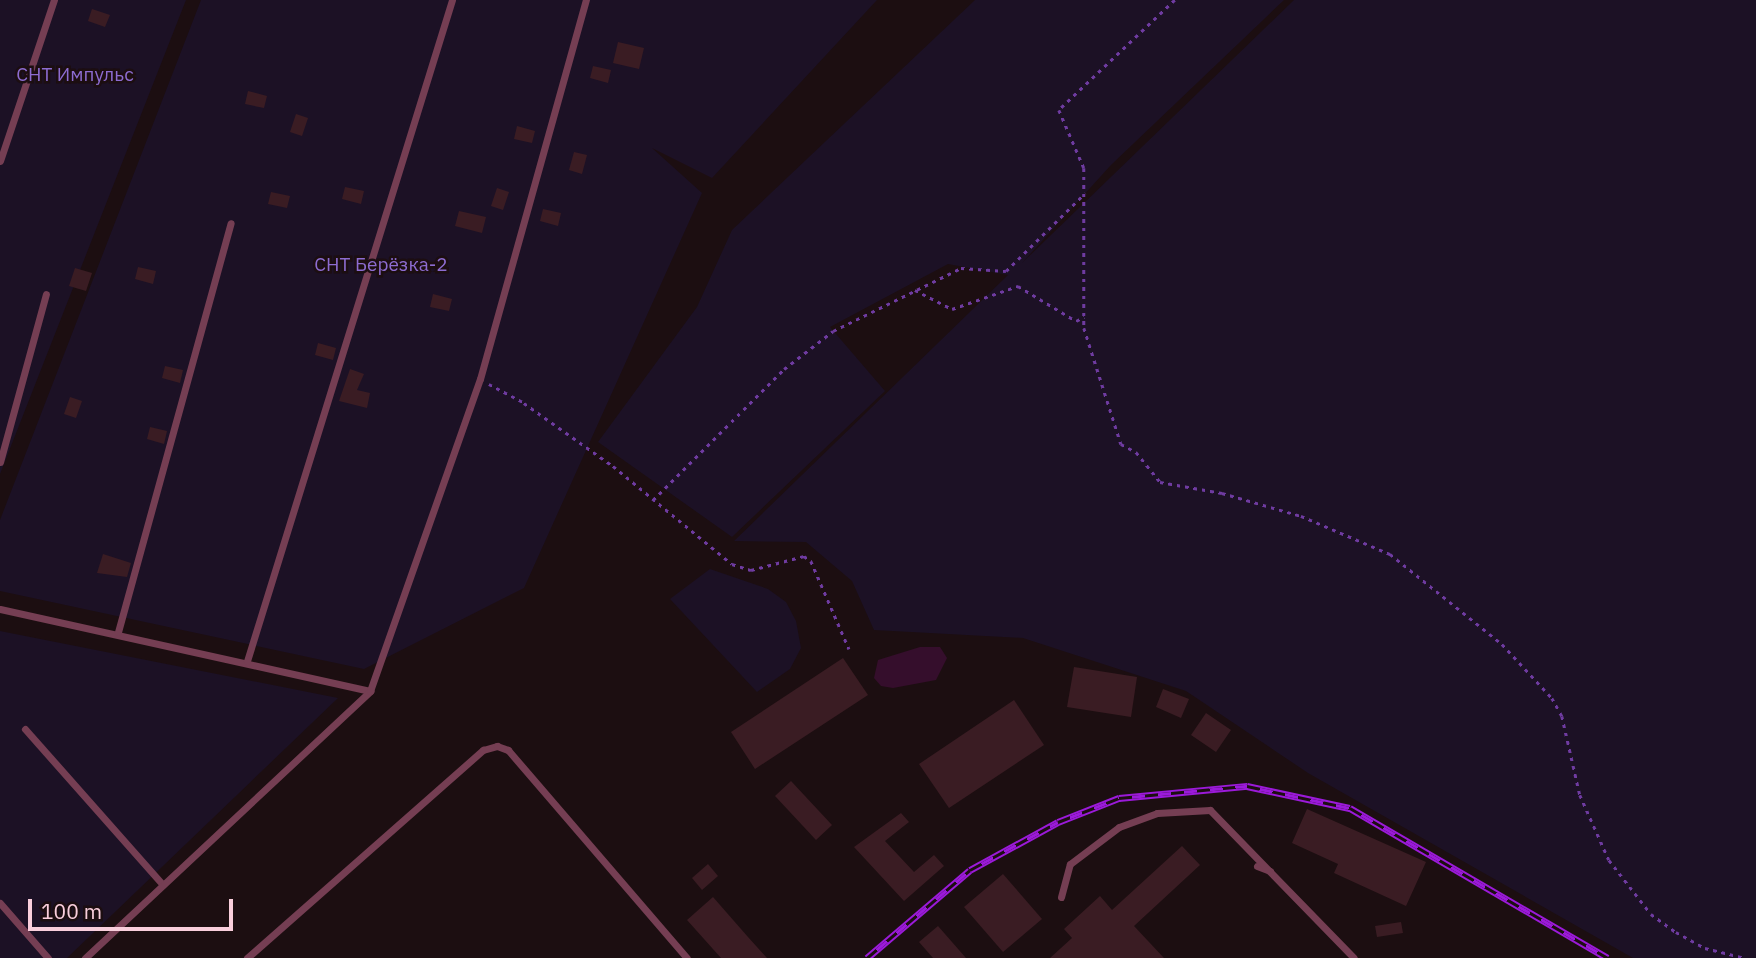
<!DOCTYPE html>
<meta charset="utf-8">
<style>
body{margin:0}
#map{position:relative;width:1756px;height:958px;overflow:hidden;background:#1c0e11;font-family:"IBM Plex Sans",sans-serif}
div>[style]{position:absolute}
.green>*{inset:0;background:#1c1125}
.water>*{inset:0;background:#350e2c}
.building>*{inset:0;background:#3a1c23}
.path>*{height:2.5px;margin-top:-1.25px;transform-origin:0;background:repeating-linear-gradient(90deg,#6f3ba1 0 3.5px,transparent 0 8.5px)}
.lane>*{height:7px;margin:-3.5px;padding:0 3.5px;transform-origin:3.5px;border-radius:3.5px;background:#753e53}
.rail>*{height:7px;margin-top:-3.5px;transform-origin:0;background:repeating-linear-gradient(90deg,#1c0e11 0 13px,#9b1ad9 0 26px);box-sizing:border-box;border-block:2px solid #9b1ad9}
span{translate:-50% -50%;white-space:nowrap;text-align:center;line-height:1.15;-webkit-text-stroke:5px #1c0e11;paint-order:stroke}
.park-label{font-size:19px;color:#8d6cd1}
.scale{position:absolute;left:28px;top:899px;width:205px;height:32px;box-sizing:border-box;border:4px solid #f9cedc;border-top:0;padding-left:9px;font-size:21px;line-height:24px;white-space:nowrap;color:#f9cedc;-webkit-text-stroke:5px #1c0e11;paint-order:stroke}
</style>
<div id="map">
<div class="green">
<div style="clip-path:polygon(0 0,186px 0,0 474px)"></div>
<div style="clip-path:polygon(201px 0,877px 0,712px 178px,652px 148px,702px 193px,524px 588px,364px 669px,0 591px,0 520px)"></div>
<div style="clip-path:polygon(975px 0,1284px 0,1111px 165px,1022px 263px,1294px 0,1756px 0,1756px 958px,1633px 958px,1308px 773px,1186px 691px,1023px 638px,874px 630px,852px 581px,806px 542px,734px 541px,1008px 275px,948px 264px,830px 327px,885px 391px,732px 537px,598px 442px,697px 307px,732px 230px)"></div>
<div style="clip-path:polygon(710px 569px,768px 589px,786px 602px,796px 621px,801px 648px,790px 669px,757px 692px,670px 599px)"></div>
<div style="clip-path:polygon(0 631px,338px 698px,67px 958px,0 958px)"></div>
</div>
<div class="water">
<div style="clip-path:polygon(920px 647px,940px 647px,947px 658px,936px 680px,893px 688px,881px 686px,874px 678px,878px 660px)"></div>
</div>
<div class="building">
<div style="clip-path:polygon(92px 9px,110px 15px,105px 27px,88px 21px)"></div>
<div style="clip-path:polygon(618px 42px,644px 48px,639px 69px,613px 63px)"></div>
<div style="clip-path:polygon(593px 66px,611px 70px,608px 83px,590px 78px)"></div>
<div style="clip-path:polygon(248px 91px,267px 96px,264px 108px,245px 104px)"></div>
<div style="clip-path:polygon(296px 114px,308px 118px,302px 136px,290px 132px)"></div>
<div style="clip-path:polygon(517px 126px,535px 131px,532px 143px,514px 139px)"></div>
<div style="clip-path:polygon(574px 152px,587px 155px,582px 174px,569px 170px)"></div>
<div style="clip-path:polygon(345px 187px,364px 191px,361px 204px,342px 199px)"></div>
<div style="clip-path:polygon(497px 188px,509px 192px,503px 210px,491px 206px)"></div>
<div style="clip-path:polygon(271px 192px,290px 196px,287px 208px,268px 204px)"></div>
<div style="clip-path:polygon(543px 209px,561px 213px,558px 226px,540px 221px)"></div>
<div style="clip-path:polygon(459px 211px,486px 217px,482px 233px,455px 226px)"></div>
<div style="clip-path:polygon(138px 267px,156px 271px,153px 284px,135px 279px)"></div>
<div style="clip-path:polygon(75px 268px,92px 273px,86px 291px,69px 286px)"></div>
<div style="clip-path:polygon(433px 294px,452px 299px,449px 311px,430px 307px)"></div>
<div style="clip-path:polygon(318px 343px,336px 348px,333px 360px,315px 355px)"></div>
<div style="clip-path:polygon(165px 366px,183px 370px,180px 383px,162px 378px)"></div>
<div style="clip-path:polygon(350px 369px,364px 374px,357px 390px,370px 393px,367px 408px,339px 401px)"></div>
<div style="clip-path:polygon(70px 397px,82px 401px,76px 418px,64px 414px)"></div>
<div style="clip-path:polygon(150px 427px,167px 431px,164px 444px,147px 439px)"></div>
<div style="clip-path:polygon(103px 554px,131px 563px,127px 577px,97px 573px)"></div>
<div style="clip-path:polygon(843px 658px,868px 695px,755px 769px,731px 732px)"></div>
<div style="clip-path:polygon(1074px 667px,1137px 677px,1131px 717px,1067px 707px)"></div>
<div style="clip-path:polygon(1163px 689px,1189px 699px,1181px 718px,1156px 707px)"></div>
<div style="clip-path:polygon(1014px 700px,1044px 745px,949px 808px,919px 764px)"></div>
<div style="clip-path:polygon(1206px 713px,1231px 730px,1216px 752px,1191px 735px)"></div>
<div style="clip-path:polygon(791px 781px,832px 825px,816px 840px,775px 796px)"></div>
<div style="clip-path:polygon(1307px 809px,1426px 862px,1406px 906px,1334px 873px,1338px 864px,1292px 843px)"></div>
<div style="clip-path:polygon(901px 813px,909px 822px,885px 841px,914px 872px,934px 855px,944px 866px,904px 901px,854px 847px)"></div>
<div style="clip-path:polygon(1182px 846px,1200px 865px,1134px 926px,1164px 958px,1050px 958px,1072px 938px,1064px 929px,1100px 896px,1112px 910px)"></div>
<div style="clip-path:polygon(708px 864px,718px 876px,702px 890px,692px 878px)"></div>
<div style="clip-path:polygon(1003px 874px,1042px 919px,1003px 952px,964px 907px)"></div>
<div style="clip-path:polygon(713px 897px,748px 937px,767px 958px,721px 958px,687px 920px)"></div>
<div style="clip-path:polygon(1401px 922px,1403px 933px,1377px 937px,1375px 926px)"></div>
<div style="clip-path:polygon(938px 926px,966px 958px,933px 958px,919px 942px)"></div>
</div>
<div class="path">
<div style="left:1175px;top:0;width:160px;rotate:136.5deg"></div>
<div style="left:1059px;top:110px;width:63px;rotate:66.7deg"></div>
<div style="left:1084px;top:168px;width:160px;rotate:90deg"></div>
<div style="left:1084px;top:328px;width:122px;rotate:72.3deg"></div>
<div style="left:1121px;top:444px;width:17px;rotate:28deg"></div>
<div style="left:1136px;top:452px;width:38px;rotate:51deg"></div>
<div style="left:1160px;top:482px;width:63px;rotate:10.1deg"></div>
<div style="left:1222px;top:493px;width:82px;rotate:16.2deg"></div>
<div style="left:1301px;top:516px;width:97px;rotate:23.1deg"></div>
<div style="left:1390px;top:554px;width:144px;rotate:38.8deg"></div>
<div style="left:1502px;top:644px;width:74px;rotate:47.2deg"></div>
<div style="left:1552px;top:698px;width:21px;rotate:61deg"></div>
<div style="left:1562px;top:716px;width:81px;rotate:77.2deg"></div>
<div style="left:1580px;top:795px;width:71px;rotate:66deg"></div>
<div style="left:1609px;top:860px;width:68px;rotate:52.1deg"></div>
<div style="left:1651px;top:914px;width:31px;rotate:36deg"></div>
<div style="left:1676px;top:932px;width:33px;rotate:29deg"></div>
<div style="left:1705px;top:948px;width:41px;rotate:14deg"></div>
<div style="left:915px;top:290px;width:42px;rotate:27.2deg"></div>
<div style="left:952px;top:309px;width:70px;rotate:-19.2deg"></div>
<div style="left:1018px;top:286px;width:68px;rotate:31.1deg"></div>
<div style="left:1076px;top:321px;width:9px;rotate:-27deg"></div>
<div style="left:489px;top:384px;width:40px;rotate:28deg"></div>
<div style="left:524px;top:403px;width:109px;rotate:35.3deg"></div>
<div style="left:613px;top:466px;width:154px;rotate:39.5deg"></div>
<div style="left:732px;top:564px;width:20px;rotate:18deg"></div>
<div style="left:751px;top:570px;width:55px;rotate:-14.8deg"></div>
<div style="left:804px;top:556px;width:9px;rotate:36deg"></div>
<div style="left:811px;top:561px;width:96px;rotate:66.6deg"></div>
<div style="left:653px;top:500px;width:185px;rotate:-45deg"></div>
<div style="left:784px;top:369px;width:62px;rotate:-37.8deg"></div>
<div style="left:833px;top:331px;width:143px;rotate:-26.2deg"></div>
<div style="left:961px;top:268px;width:45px;rotate:3.8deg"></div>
<div style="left:1006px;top:271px;width:111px;rotate:-44.6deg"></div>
</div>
<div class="lane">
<div style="left:0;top:161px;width:170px;rotate:-71.5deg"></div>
<div style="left:0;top:462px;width:174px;rotate:-74.7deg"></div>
<div style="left:0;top:609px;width:379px;rotate:12.5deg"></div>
<div style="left:118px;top:632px;width:424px;rotate:-74.6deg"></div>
<div style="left:247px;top:661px;width:692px;rotate:-72.77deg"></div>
<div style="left:25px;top:729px;width:208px;rotate:48.5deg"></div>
<div style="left:1257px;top:866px;width:14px;rotate:21deg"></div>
<div style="left:1061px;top:897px;width:34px;rotate:-75deg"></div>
<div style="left:1070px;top:864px;width:61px;rotate:-37.1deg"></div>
<div style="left:1119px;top:827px;width:40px;rotate:-20.2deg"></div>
<div style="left:1157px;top:813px;width:53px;rotate:-3.2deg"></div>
<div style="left:1210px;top:810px;width:206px;rotate:45.8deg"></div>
<div style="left:0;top:903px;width:73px;rotate:48.9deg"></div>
<div style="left:85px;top:958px;width:391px;rotate:-43.1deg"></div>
<div style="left:370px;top:691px;width:331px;rotate:-70.6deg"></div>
<div style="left:480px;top:379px;width:394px;rotate:-74.4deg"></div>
<div style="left:247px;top:958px;width:315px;rotate:-41.4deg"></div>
<div style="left:483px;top:750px;width:15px;rotate:-16deg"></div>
<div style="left:497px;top:746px;width:12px;rotate:20deg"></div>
<div style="left:508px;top:750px;width:274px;rotate:49.3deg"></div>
</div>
<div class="rail">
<div style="left:867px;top:958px;width:135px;rotate:-40.5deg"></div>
<div style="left:970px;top:870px;width:100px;rotate:-28.6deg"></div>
<div style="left:1058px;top:822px;width:66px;rotate:-21.5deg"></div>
<div style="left:1119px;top:798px;width:129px;rotate:-5.4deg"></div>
<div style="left:1247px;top:786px;width:105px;rotate:12.1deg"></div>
<div style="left:1350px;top:808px;width:298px;rotate:30.2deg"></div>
</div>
<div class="park-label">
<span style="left:75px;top:75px">СНТ Импульс</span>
<span style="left:381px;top:265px">СНТ Берёзка-2</span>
</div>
<div class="scale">100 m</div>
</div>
